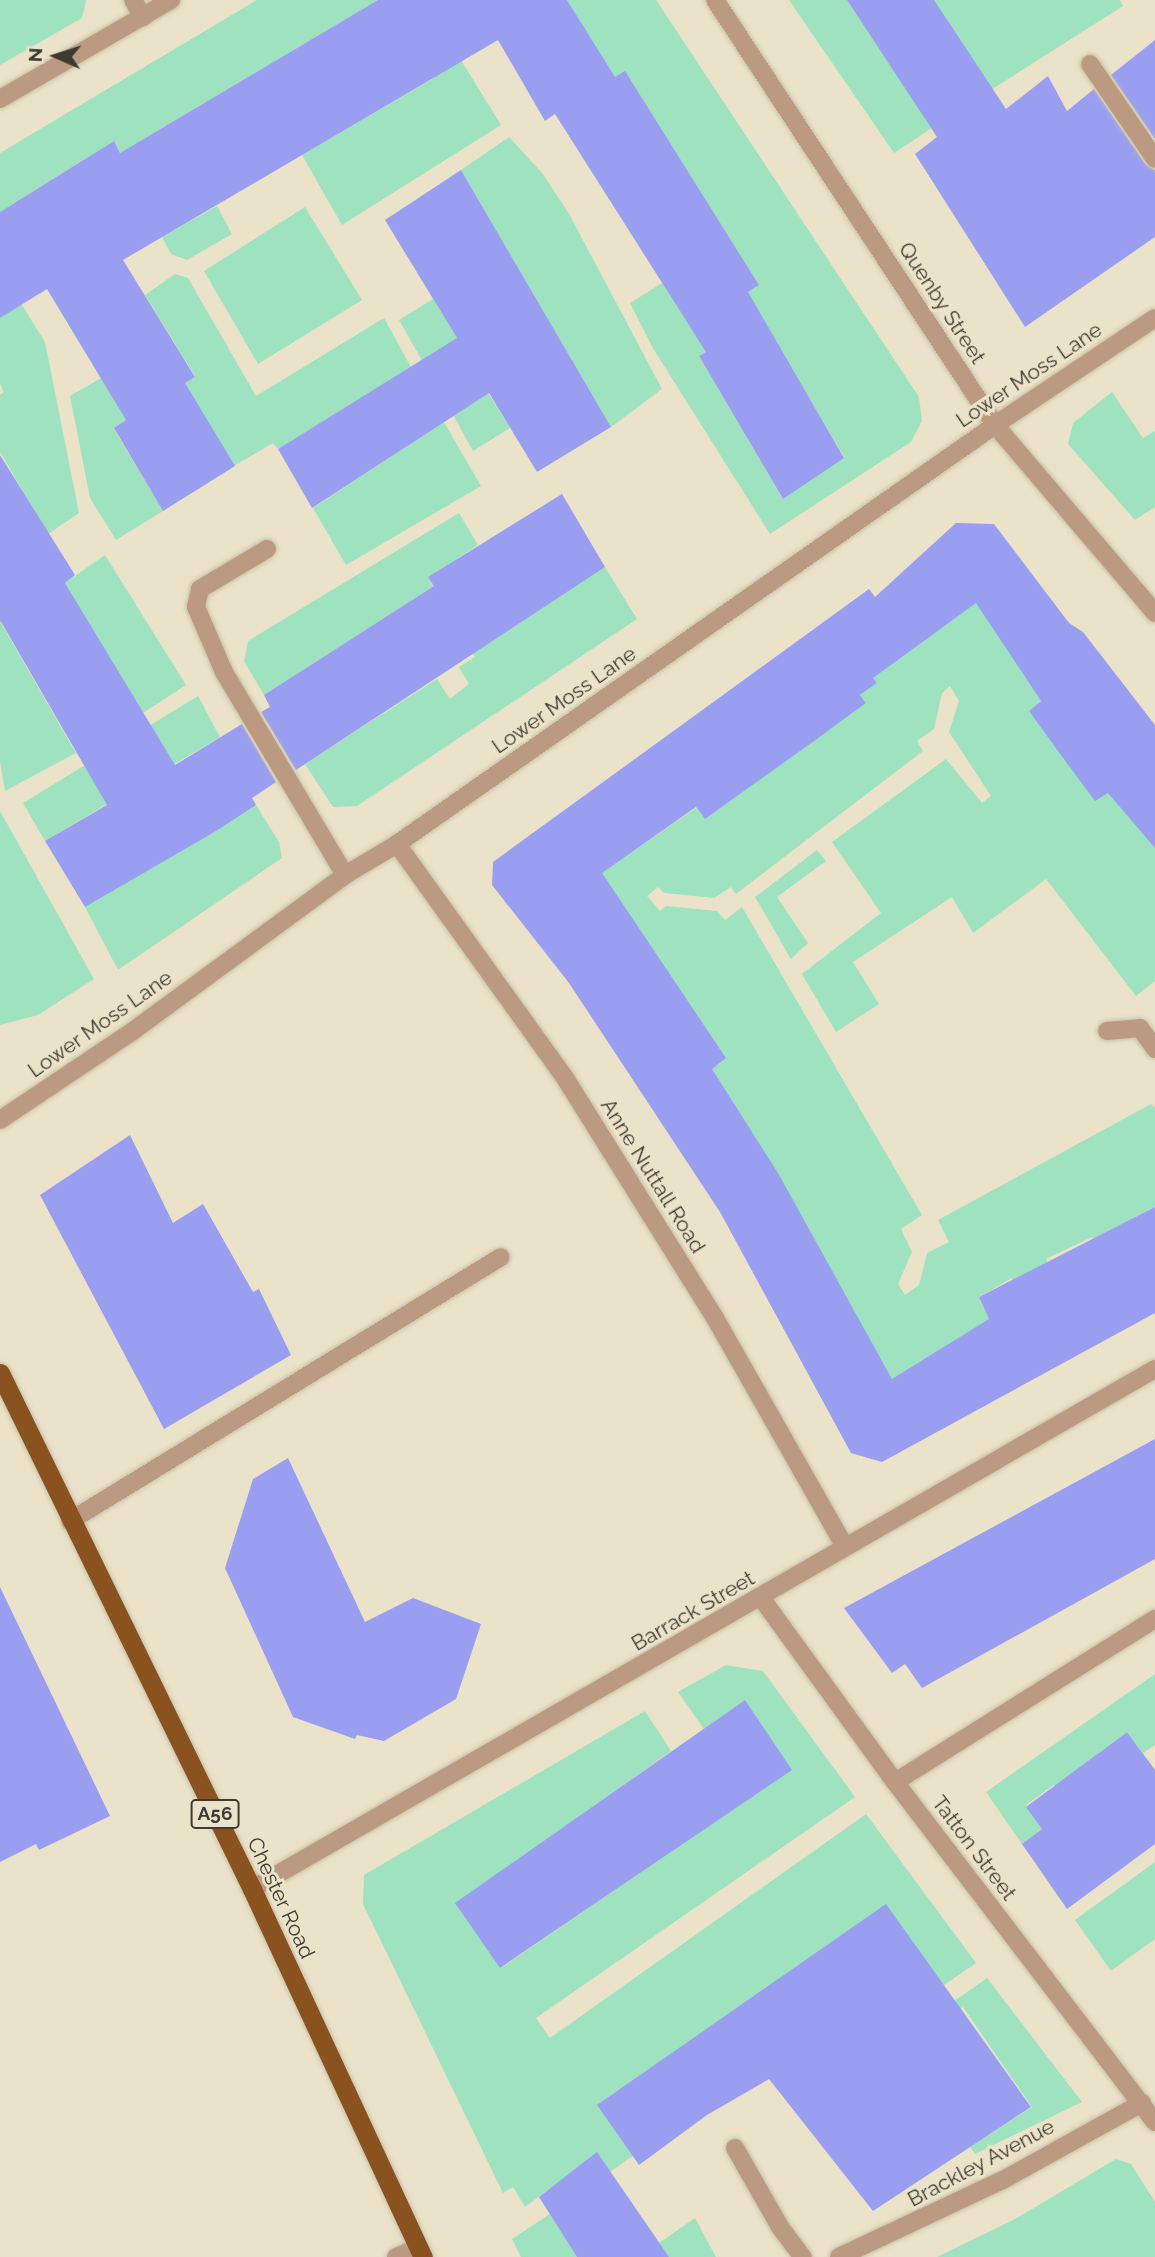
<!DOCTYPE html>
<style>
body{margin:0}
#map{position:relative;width:1155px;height:2257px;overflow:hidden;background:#ebe3c9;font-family:Raleway,sans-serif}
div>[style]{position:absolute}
.green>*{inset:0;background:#9fe2c0}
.building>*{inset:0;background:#999ef1}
.roads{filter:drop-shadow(0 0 2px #c8c1aa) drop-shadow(0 0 2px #c8c1aa)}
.service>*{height:18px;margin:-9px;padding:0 9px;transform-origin:9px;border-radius:9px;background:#bc9a81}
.pedestrian>*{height:18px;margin:-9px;padding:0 9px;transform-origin:9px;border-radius:9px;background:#bc9a81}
.minor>*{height:18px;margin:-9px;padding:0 9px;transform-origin:9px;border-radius:9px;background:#bc9a81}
.trunk>*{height:19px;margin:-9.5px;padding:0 9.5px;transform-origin:9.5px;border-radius:9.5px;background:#8a521f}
span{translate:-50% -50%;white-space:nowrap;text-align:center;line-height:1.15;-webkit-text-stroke:6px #ebe3c9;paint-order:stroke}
.shield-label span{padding:2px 5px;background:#ebe3c9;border:2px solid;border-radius:5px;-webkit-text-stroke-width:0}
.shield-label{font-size:19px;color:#3d3a30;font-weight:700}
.street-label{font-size:21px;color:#3d3a30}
.north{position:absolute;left:21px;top:21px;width:70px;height:70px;-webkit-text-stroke:5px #ebe3c9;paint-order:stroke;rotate:273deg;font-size:19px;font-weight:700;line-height:28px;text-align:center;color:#3d3a30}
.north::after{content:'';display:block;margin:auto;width:24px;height:32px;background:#3d3a30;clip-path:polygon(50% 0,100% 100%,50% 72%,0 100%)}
</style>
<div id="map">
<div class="green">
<div style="clip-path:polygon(0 0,86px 0,86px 1px,82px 18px,0 65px)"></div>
<div style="clip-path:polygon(257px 0,378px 0,120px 153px,114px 141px,0 212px,0 153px)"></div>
<div style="clip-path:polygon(385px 0,424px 0,501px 125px,342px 225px,302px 155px,434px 78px)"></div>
<div style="clip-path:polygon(evenodd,567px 0,656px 0,919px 397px,922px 421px,911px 442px,770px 534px,654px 350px,630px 303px,662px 283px,691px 328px,759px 285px,625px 72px,615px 78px,567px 0,761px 317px,844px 457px,782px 498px,699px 356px,761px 317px)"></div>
<div style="clip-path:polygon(789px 0,847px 0,932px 128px,894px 153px)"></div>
<div style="clip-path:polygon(934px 0,1120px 0,1123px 6px,991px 90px)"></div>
<div style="clip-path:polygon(509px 137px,543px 174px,569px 214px,662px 389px,611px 427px,461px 170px)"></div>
<div style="clip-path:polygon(217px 206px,232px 234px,187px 260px,171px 254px,162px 237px)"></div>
<div style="clip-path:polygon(305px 207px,362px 300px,258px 364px,204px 271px)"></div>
<div style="clip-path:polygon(0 270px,45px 342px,79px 513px,48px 534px,0 452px,0 395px,4px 392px,0 384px)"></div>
<div style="clip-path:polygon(175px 274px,188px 278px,256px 396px,384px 318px,411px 367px,278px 449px,273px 443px,234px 466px,184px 383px,195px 376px,145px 295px)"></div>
<div style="clip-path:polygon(433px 299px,460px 343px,424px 364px,399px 320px)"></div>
<div style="clip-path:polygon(101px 378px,126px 420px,114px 429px,163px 511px,116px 540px,90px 498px,70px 396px)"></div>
<div style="clip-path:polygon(483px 385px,510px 428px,473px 451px,448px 406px)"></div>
<div style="clip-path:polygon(1112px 392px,1143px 438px,1155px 431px,1155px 507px,1135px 520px,1068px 444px,1073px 423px)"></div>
<div style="clip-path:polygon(444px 422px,481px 486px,346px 565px,313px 508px)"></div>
<div style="clip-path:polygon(459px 513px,478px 545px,429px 577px,434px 586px,264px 695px,244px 661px,248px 641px)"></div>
<div style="clip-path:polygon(105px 555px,186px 685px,143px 713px,65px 583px)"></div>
<div style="clip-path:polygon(605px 567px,637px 619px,357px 806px,333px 807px,305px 764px,437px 679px,450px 699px,469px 684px,459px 667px,475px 657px,471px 651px)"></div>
<div style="clip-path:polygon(977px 598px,1041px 701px,1029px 711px,1115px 788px,1155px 848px,1155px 981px,1136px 996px,1046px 879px,973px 933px,952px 897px,853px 962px,879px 1004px,836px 1032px,802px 974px,881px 913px,832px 842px,946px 759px,982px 803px,991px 796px,949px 732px,959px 701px,950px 686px,942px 693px,934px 729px,917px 741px,923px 751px,736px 894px,731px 887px,714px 898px,664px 893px,658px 887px,647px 896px,660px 911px,666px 906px,717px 911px,725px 920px,742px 907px,922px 1215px,901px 1229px,912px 1252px,898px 1284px,905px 1295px,919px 1285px,927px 1253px,949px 1242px,938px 1220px,1151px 1104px,1155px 1108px,1155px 1207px,1133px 1218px,1138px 1230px,1102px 1251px,1092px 1237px,1046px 1259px,1055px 1277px,1021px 1295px,1012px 1278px,979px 1297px,989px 1319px,890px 1385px,712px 1069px,726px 1058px,649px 945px,558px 882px,632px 852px,696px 808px,705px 819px,866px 703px,860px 695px,877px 683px,873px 678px)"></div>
<div style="clip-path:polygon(0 607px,1px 623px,76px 753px,5px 791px,0 762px)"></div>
<div style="clip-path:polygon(198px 696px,220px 737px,45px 841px,23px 803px)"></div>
<div style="clip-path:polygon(256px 805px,279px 842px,282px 858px,118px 970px,85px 907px)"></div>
<div style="clip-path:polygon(0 811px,94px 979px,38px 1015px,0 1025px)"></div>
<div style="clip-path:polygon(817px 850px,826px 861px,777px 897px,808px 943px,791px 959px,755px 897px)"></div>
<div style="clip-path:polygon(726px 1665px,763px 1671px,855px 1797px,536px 2018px,550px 2038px,866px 1814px,976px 1963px,905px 2012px,598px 2106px,633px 2156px,571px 2199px,560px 2181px,525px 2207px,513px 2187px,503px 2193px,363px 1904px,364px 1875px,645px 1711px,671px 1751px,590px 1809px,501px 1968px,791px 1770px,745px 1700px,704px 1729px,678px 1692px)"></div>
<div style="clip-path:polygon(1155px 1674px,1155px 1745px,1143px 1753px,1127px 1732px,1098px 1753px,1114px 1777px,1068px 1807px,1054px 1785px,1026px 1805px,1042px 1829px,1022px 1844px,986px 1792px)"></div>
<div style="clip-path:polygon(1155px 1862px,1155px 1939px,1111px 1971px,1075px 1920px)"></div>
<div style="clip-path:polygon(987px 1978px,1082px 2102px,975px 2154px,970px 2147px,1032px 2107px,963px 2007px,814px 2116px,807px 2104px)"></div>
<div style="clip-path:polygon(1116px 2159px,1131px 2164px,1155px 2202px,1155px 2257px,937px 2257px,1015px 2219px)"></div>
<div style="clip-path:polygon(550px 2214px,577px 2257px,521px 2257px,512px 2239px)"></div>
<div style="clip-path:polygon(695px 2218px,716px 2257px,668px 2257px,659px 2243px)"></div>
</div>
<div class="building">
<div style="clip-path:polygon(378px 0,567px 0,615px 77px,625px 71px,759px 285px,748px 292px,844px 458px,783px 499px,699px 356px,706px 352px,555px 114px,545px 121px,498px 40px,123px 260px,195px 377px,185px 383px,235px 466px,163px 511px,114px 428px,126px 420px,47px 289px,0 318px,0 212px,114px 141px,120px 153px)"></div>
<div style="clip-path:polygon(847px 0,934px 0,1006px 109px,1048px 76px,1067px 111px,1094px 89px,1146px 165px,1155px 170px,1155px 237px,1025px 327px,915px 154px,937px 137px)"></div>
<div style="clip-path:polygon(1155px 40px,1155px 139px,1111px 75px)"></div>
<div style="clip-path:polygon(461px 170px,611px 427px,537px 472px,489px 393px,312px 508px,278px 449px,457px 338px,385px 220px)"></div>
<div style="clip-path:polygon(0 455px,75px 575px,65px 583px,175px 765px,242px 724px,276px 782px,252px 798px,256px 805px,216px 831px,85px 907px,45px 841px,107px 805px,0 620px)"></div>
<div style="clip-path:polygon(562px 494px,605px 567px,296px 770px,261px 712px,270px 707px,264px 695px,434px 586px,428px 577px)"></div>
<div style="clip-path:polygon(956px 523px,994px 524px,1069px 623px,1083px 632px,1155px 725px,1155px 848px,1108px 793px,1095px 801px,1058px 751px,1029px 711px,1041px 701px,976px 603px,873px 678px,877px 683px,860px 695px,866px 703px,814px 741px,705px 819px,696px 807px,602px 873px,726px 1058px,712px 1069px,778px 1173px,892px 1379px,989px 1319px,979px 1297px,1155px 1207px,1155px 1313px,882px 1462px,851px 1453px,720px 1212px,569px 983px,492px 885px,493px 862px,869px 589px,875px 597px)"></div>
<div style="clip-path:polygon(130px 1135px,173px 1223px,203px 1204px,253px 1292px,259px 1289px,291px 1355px,164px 1429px,40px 1195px)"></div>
<div style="clip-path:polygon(1155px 1439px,1155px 1559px,922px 1688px,905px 1664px,892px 1673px,844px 1608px)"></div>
<div style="clip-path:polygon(288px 1458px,365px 1622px,413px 1598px,481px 1624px,456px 1699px,384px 1741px,357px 1735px,355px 1739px,293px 1717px,225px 1568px,253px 1479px)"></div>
<div style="clip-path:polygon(0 1587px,110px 1816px,39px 1850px,36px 1844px,0 1862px)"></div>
<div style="clip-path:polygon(745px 1700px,792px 1770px,500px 1968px,455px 1903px)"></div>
<div style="clip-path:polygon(1127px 1732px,1155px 1770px,1155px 1844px,1067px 1909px,1022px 1844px,1042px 1829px,1026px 1807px)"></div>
<div style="clip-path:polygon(886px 1904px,1031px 2107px,873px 2211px,769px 2079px,707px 2115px,639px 2165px,597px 2105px)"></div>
<div style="clip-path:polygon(597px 2152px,669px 2257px,577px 2257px,539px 2197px)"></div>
</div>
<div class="roads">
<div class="service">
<div style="left:1090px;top:64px;width:115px;rotate:55.6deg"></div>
<div style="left:1107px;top:1031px;width:33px;rotate:-5deg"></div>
<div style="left:1140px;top:1028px;width:26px;rotate:54deg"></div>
<div style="left:70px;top:1521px;width:505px;rotate:-31.49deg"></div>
<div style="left:895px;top:1782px;width:307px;rotate:-32.1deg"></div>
</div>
<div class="pedestrian">
<div style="left:735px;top:2148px;width:91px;rotate:60.3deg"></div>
</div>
<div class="minor">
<div style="left:133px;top:0;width:20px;rotate:60deg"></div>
<div style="left:715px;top:0;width:509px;rotate:56.62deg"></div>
<div style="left:995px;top:425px;width:247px;rotate:49.6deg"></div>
<div style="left:0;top:99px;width:198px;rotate:-30.1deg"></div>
<div style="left:267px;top:549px;width:78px;rotate:149.2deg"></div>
<div style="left:200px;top:589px;width:18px;rotate:103deg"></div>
<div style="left:196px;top:607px;width:71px;rotate:66.7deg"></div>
<div style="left:224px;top:672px;width:236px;rotate:59.2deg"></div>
<div style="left:397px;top:844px;width:288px;rotate:54.3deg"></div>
<div style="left:565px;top:1078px;width:283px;rotate:58deg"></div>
<div style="left:715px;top:1318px;width:263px;rotate:60.4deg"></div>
<div style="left:0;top:1120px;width:160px;rotate:-33.8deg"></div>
<div style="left:133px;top:1031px;width:263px;rotate:-36.3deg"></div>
<div style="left:345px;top:875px;width:61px;rotate:-30.8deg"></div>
<div style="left:397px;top:844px;width:730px;rotate:-35.02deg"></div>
<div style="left:995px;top:425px;width:192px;rotate:-33.8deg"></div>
<div style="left:762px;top:1599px;width:226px;rotate:54deg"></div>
<div style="left:895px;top:1782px;width:428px;rotate:52.6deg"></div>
<div style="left:252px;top:1889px;width:1042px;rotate:-29.94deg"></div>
<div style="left:780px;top:2227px;width:38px;rotate:53deg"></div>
<div style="left:396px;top:2257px;width:25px;rotate:-23deg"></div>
<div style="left:839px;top:2257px;width:181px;rotate:-25.2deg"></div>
<div style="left:1003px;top:2180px;width:159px;rotate:-29deg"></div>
</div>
<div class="trunk">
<div style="left:0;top:1373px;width:574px;rotate:63.97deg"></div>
<div style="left:252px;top:1889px;width:406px;rotate:65.1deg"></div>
</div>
</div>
<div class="shield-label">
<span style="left:215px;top:1814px">A56</span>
</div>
<div class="street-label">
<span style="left:942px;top:303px;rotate:57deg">Quenby Street</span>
<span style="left:1029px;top:375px;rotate:-34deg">Lower Moss Lane</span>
<span style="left:564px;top:700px;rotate:-35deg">Lower Moss Lane</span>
<span style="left:100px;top:1024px;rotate:-35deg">Lower Moss Lane</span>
<span style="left:653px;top:1176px;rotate:58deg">Anne Nuttall Road</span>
<span style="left:693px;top:1611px;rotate:-30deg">Barrack Street</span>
<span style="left:974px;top:1848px;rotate:53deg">Tatton Street</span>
<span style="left:281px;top:1898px;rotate:65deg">Chester Road</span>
<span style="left:981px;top:2163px;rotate:-28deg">Brackley Avenue</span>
</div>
<div class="north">N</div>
</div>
